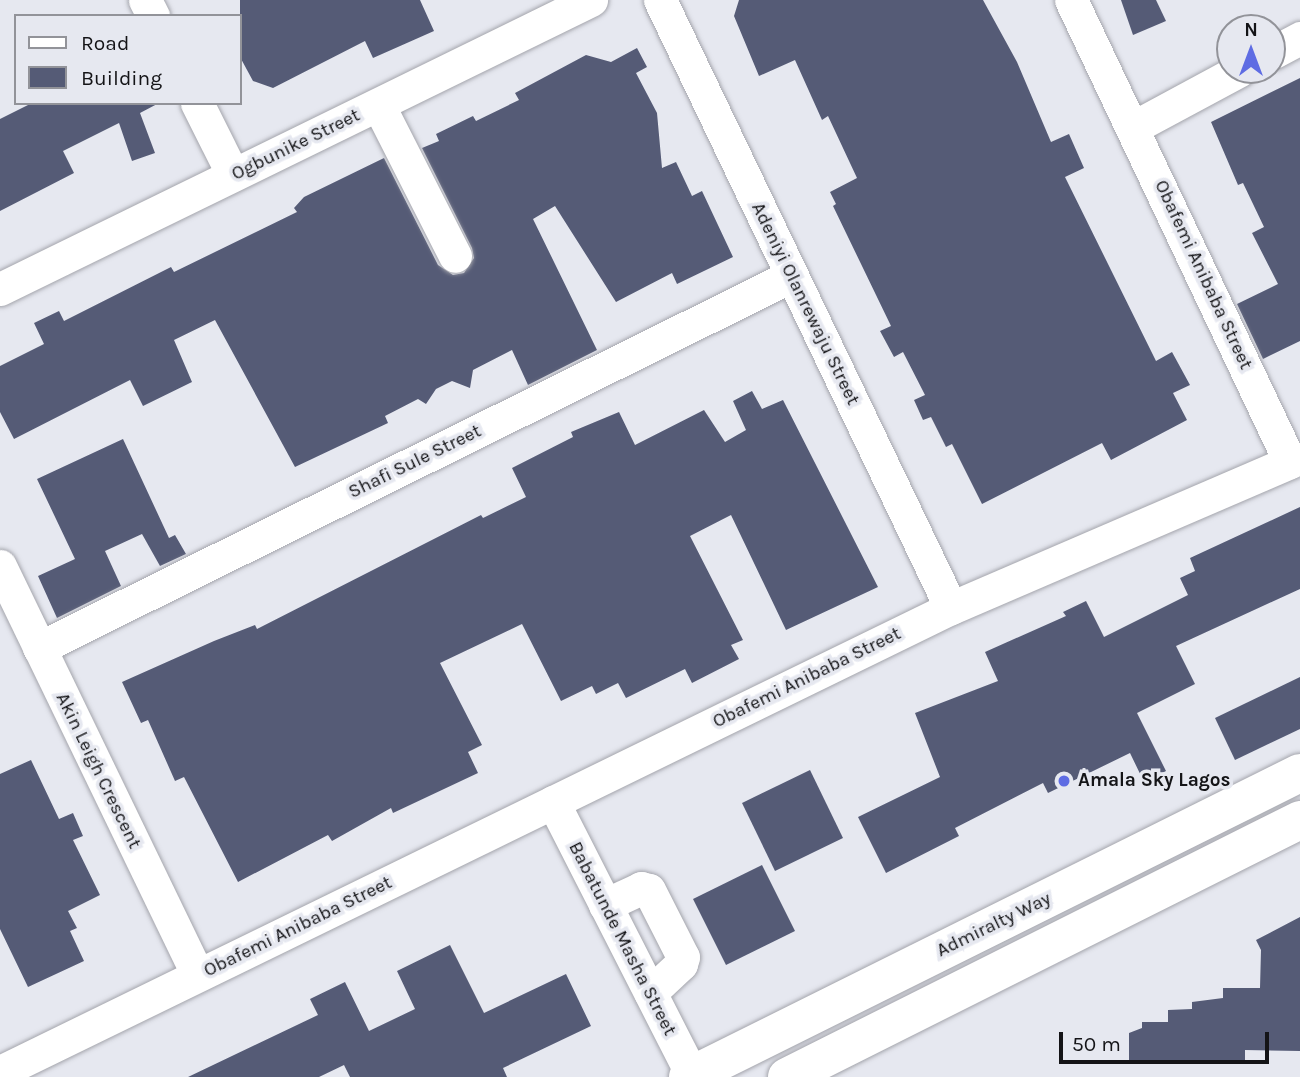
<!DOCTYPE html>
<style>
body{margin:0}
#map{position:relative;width:1300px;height:1077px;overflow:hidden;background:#e6e8f0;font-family:Karla,sans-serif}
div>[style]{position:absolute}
.building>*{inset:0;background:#555b76}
.roads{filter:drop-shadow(0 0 2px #a4a5ac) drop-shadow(0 0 2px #a4a5ac)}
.minor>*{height:33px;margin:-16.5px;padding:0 16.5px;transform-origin:16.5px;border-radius:16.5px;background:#fff}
.major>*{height:38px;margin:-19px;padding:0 19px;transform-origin:19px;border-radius:19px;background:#fff}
.dots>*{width:19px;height:19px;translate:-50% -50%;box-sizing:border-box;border:4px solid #e6e8f0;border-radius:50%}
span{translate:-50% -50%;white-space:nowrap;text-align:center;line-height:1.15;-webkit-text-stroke:7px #e6e8f0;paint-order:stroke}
.street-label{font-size:19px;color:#141417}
.poi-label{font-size:19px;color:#141417;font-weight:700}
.left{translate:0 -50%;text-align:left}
.legend{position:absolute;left:14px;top:14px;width:228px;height:91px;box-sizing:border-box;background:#e6e8f0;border:2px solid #929399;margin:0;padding:9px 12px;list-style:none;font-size:21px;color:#141417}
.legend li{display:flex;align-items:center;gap:14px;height:35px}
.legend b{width:35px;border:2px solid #929399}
.north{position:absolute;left:1216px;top:14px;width:70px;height:70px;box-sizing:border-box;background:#e6e8f0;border:2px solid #929399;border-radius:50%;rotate:0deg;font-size:19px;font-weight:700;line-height:28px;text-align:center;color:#141417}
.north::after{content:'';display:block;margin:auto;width:24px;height:32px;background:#5e6ce3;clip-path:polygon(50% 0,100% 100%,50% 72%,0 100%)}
.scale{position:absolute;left:1059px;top:1032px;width:210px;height:32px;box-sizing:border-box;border:4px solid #141417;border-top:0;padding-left:9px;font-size:21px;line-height:24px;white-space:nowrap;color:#141417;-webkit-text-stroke:5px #e6e8f0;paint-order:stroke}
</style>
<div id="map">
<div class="building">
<div style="clip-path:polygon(240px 0,420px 0,434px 31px,373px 58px,365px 41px,273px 88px,253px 81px,240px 57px)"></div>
<div style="clip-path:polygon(739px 0,983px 0,1017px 62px,1051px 142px,1069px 134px,1084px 168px,1065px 177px,1156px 361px,1172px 352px,1190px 385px,1173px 393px,1187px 420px,1111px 460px,1102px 443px,982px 504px,952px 444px,946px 447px,931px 417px,923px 420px,914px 400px,925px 395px,903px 352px,894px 357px,880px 331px,891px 326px,833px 206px,836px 204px,830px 192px,857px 178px,828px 116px,822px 120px,795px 60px,759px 76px,734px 16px)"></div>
<div style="clip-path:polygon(1121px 0,1156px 0,1166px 21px,1133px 35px)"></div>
<div style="clip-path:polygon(637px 48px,647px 67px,636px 73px,657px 113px,662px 168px,676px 162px,692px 196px,702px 191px,733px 257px,677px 284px,672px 273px,616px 302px,555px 206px,533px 219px,597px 350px,528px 385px,512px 350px,473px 370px,470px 388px,452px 381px,436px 389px,426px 404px,418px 399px,385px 416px,388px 423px,295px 467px,215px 320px,174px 340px,192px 382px,143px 406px,130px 380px,14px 439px,0 412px,0 366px,44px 344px,34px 323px,59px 311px,64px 321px,171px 267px,174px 272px,297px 212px,294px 208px,304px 197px,384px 158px,438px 265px,453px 275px,464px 273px,474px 258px,472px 248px,422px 148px,439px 141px,436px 134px,473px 116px,476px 121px,519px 100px,515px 93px,586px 55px,611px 62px)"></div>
<div style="clip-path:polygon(1300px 78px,1300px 341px,1263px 359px,1237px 304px,1278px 284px,1252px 233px,1264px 227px,1243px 183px,1238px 185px,1211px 122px)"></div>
<div style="clip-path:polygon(32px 103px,159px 103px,140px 113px,155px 153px,132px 161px,119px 123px,63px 151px,74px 173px,0 211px,0 119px)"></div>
<div style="clip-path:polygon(752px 391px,762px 409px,783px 400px,878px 587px,786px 630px,731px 515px,690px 536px,743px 640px,731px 645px,739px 659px,692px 683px,685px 669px,626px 698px,618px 683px,596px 694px,592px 686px,561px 701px,522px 624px,440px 663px,482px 745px,468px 752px,478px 773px,393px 813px,391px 808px,332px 841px,328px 835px,238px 882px,184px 777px,175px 781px,148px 720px,141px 723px,122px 682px,214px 641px,255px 625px,257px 629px,481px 515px,483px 518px,526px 497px,512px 468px,573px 437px,571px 432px,619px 412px,635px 445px,704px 410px,725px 442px,746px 430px,733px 401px)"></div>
<div style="clip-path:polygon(123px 439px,169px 538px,175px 535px,186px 554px,160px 566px,142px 534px,105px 551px,121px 586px,57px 618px,38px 576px,75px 559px,37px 479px)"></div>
<div style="clip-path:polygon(1300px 507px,1300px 589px,1176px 646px,1195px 684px,1137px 713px,1166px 771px,1144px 782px,1130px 753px,1048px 793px,1043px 783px,955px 828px,959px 836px,886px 873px,858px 817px,940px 777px,915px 713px,998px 681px,985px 652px,1066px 616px,1063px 612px,1086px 601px,1104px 637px,1188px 595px,1180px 578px,1195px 571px,1190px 558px)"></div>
<div style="clip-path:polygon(1300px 677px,1300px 729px,1235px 760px,1215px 718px)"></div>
<div style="clip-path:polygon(31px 760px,59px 819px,73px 813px,83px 836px,73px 840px,100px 895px,68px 911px,77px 928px,70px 931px,84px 961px,28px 987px,0 929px,0 774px)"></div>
<div style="clip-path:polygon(810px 770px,843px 838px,775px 871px,742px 803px)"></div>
<div style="clip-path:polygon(762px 865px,795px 931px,726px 965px,693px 899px)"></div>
<div style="clip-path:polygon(1300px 917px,1300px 1051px,1245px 1050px,1245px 1061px,1129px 1064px,1129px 1033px,1142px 1028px,1142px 1022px,1168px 1022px,1168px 1010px,1192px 1009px,1192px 1002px,1223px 998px,1223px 988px,1260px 988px,1261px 950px,1256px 940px)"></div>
<div style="clip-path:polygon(450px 945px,484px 1013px,566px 974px,591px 1026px,503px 1068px,507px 1077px,350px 1077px,344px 1065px,319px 1077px,188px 1077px,318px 1015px,310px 999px,345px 982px,369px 1031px,415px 1009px,397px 971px)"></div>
</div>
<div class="roads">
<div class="minor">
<div style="left:145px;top:0;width:18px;rotate:63deg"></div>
<div style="left:660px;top:0;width:674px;rotate:64.42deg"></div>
<div style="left:1272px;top:53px;width:32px;rotate:-28deg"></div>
<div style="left:197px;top:103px;width:80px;rotate:63.4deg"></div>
<div style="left:379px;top:106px;width:168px;rotate:63.1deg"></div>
<div style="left:1134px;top:127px;width:120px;rotate:-28.3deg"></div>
<div style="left:0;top:289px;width:658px;rotate:-26.06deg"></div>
<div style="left:0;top:566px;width:454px;rotate:64.2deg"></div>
<div style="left:39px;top:648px;width:839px;rotate:-26.32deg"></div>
<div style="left:553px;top:802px;width:306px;rotate:63deg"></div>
<div style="left:605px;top:905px;width:40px;rotate:-25deg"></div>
<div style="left:641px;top:888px;width:8px;rotate:14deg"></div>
<div style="left:649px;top:890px;width:75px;rotate:63.1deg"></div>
<div style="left:683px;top:957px;width:7px;rotate:106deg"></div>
<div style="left:681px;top:964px;width:42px;rotate:136.9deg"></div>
<div style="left:0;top:1072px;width:1058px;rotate:-26.01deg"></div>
<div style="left:951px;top:608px;width:369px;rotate:-23.3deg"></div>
<div style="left:1290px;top:462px;width:511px;rotate:-115.36deg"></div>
</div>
<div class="major">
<div style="left:688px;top:1077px;width:683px;rotate:-26.42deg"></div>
<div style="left:787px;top:1077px;width:574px;rotate:-26.61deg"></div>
</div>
</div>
<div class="dots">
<div style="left:1064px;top:781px;background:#5e6ce3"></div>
</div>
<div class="street-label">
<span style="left:296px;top:145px;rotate:-26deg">Ogbunike Street</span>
<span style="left:1203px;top:275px;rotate:65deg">Obafemi Anibaba Street</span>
<span style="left:805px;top:304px;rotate:64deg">Adeniyi Olanrewaju Street</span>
<span style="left:415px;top:462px;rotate:-26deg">Shafi Sule Street</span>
<span style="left:807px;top:678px;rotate:-26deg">Obafemi Anibaba Street</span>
<span style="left:98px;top:771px;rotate:64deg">Akin Leigh Crescent</span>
<span style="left:994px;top:925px;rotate:-26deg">Admiralty Way</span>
<span style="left:298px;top:927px;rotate:-26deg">Obafemi Anibaba Street</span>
<span style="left:622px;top:939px;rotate:63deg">Babatunde Masha Street</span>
</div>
<div class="poi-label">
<span class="left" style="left:1078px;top:781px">Amala Sky Lagos</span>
</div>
<ul class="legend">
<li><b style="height:9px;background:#fff"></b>Road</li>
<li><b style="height:19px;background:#555b76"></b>Building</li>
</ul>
<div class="north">N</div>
<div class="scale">50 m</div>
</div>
